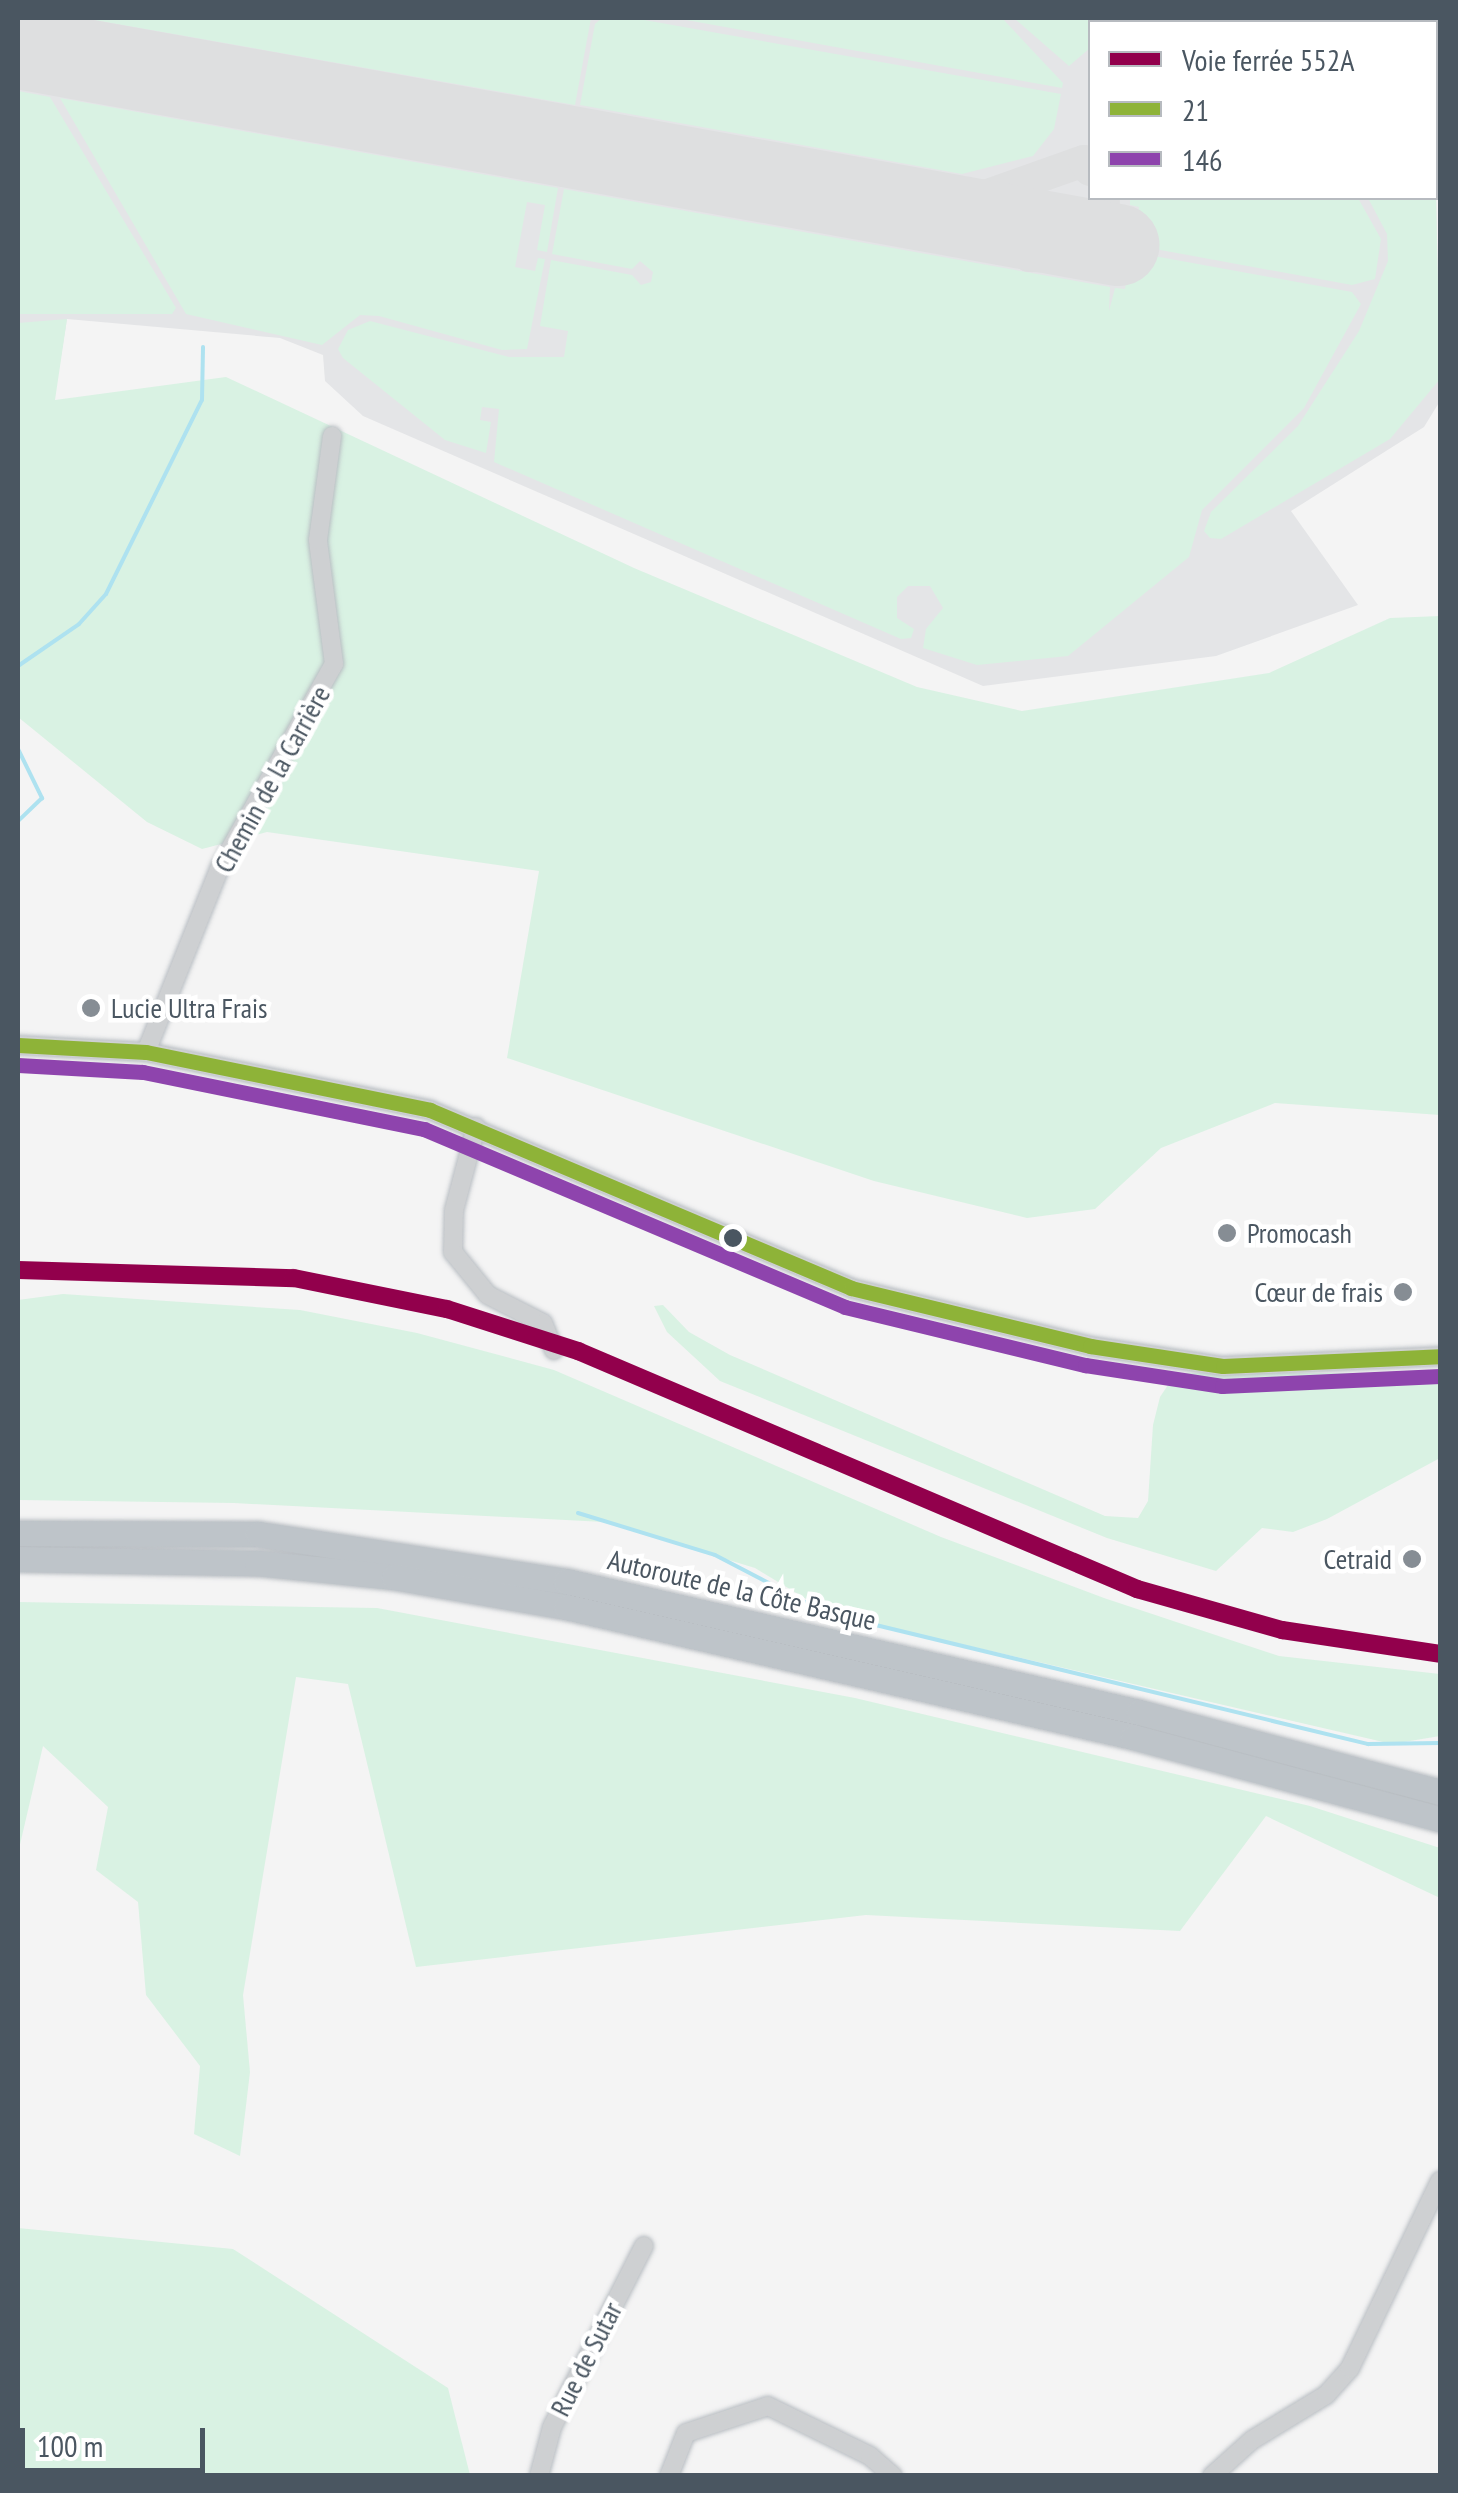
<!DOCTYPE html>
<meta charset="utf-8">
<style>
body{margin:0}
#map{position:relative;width:1458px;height:2493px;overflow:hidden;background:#f4f4f4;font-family:"PT Sans Narrow",sans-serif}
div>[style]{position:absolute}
.airport>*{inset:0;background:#e4e5e7}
.green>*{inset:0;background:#d9f2e3}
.stream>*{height:4px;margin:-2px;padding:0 2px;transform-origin:2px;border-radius:2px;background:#aee2f0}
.taxiway>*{height:32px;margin:-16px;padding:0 16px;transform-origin:16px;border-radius:16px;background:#dedfe0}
.runway>*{height:82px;margin:-41px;padding:0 41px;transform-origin:41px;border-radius:41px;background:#dedfe0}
.roads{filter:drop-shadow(0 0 2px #b9bec3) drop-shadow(0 0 2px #b9bec3)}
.minor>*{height:18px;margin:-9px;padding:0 9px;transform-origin:9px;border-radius:9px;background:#ced0d2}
.highway>*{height:25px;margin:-12.5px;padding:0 12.5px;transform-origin:12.5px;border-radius:12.5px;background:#bec4c9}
.bus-1>*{height:15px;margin:-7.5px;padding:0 7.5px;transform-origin:7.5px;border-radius:7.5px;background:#8eb338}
.bus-2>*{height:15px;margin:-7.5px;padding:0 7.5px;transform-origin:7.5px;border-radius:7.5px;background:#8e44ad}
.rail-1>*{height:18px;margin:-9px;padding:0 9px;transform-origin:9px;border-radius:9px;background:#92004c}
.dots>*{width:28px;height:28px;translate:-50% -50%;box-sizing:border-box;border:5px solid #fff;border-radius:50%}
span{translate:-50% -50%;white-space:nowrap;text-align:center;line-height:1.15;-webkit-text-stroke:9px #fff;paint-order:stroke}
.street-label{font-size:28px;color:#4a5661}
.poi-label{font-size:28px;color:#4a5661}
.left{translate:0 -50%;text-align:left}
.right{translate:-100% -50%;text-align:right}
.frame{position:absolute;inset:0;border:20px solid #4a5661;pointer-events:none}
.legend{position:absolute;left:1088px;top:20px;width:350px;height:180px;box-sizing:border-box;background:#fff;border:2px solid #b7bbc0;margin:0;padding:12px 18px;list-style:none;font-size:30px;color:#4a5661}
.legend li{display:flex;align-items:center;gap:20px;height:50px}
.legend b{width:50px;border:2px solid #b7bbc0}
.scale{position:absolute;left:20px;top:2428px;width:185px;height:45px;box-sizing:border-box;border:5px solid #4a5661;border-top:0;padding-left:12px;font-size:30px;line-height:35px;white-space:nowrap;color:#4a5661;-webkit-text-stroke:8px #fff;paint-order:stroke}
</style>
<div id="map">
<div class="airport">
<div style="clip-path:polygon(18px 18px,1344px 18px,1090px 22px,1090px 198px,1436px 198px,1436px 182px,1440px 401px,1424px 427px,1291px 511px,1358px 605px,1216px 656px,983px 686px,363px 416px,325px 381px,323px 355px,280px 338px,67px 319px,54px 400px,18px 394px)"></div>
</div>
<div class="green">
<div style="clip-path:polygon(83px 18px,591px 18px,575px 105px)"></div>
<div style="clip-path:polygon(602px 18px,633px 18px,1061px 94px,1054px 129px,1033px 156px,962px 174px,580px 105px,595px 24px)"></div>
<div style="clip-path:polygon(675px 18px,1002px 18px,1063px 83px,1062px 88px)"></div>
<div style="clip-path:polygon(1014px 18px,1212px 18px,1214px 22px,1090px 22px,1090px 48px,1069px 66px)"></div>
<div style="clip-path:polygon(18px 91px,50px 97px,176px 308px,172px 314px,18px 314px)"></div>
<div style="clip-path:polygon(60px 98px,558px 188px,547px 252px,537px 250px,545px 205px,527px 202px,515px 267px,535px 271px,538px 258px,545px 259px,527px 349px,502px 350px,379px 316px,360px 315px,322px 345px,186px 314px)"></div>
<div style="clip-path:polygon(564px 189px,1110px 287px,1109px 311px,1115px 288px,1125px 289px,1132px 252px,1352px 292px,1361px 304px,1304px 408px,1202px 510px,1189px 557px,1068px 656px,977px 665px,923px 648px,926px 629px,943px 608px,930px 586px,908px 586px,897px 597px,897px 618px,914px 629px,911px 638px,901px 639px,494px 462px,499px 409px,482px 407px,480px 420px,491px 422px,486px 453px,445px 440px,343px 358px,338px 349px,348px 330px,370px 321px,509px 357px,564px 357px,568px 331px,540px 326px,551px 260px,632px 275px,641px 285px,651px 282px,653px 272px,640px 261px,632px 269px,552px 254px)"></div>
<div style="clip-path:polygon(1436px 195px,1440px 379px,1390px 439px,1221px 539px,1210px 538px,1204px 531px,1211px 512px,1298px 426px,1359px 331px,1388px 261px,1387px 234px,1368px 198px)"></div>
<div style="clip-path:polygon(1130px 198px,1358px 198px,1381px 239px,1375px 279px,1352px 285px,1133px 245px,1139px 207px,1130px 205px)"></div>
<div style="clip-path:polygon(67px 319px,55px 400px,226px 377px,634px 568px,917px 687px,1022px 711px,1269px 673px,1390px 618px,1440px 616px,1440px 1115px,1275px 1103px,1161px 1148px,1095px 1209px,1027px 1218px,874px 1181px,507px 1058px,539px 871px,267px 832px,202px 849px,147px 822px,18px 717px,18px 323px)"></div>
<div style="clip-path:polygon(63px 1294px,300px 1310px,417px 1333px,554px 1370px,941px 1537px,1104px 1598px,1279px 1656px,1440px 1674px,1440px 1736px,1392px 1744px,831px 1614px,755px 1568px,604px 1522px,234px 1503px,18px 1500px,18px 1300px)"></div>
<div style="clip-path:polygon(663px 1305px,689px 1332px,730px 1355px,1105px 1516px,1138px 1518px,1148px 1501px,1153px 1425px,1160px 1397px,1176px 1373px,1440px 1373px,1440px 1458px,1327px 1519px,1293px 1532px,1262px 1528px,1216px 1571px,1107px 1538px,720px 1381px,667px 1332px,654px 1306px)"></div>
<div style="clip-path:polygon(18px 1602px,377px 1608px,855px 1698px,1310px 1806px,1440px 1848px,1440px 1898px,1266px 1816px,1180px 1931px,866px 1915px,416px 1967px,348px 1684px,296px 1677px,243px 1995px,250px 2072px,240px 2156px,194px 2134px,200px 2066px,146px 1995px,138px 1902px,96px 1870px,108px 1807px,43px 1746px,18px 1853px)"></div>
<div style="clip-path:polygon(18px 2228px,233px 2249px,448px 2388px,470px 2475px,18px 2475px)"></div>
</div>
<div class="stream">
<div style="left:18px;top:666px;width:74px;rotate:-34.5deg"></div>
<div style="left:79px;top:624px;width:40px;rotate:-48deg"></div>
<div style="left:106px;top:594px;width:216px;rotate:-63.7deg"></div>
<div style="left:202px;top:400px;width:53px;rotate:-88.9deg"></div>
<div style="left:18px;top:749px;width:55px;rotate:63.9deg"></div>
<div style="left:42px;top:798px;width:33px;rotate:136deg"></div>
<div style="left:578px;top:1513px;width:143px;rotate:17deg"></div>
<div style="left:715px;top:1555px;width:125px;rotate:27.6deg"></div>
<div style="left:826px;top:1613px;width:558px;rotate:13.59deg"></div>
<div style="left:1368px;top:1744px;width:72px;rotate:-0.8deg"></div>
</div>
<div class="taxiway">
<div style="left:937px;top:213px;width:156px;rotate:-19.5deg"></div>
<div style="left:1084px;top:161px;width:11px;rotate:56deg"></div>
<div style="left:1001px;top:224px;width:19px;rotate:65deg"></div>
<div style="left:1009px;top:241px;width:25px;rotate:37deg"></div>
<div style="left:1029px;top:256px;width:43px;rotate:1.3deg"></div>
<div style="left:1072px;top:257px;width:44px;rotate:-45deg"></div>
<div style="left:1103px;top:226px;width:28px;rotate:-88deg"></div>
</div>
<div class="runway">
<div style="left:18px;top:48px;width:1118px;rotate:10.15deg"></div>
</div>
<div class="roads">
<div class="minor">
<div style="left:18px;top:1045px;width:128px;rotate:3.1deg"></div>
<div style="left:146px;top:1052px;width:290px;rotate:11.5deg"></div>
<div style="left:430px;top:1110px;width:457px;rotate:22.9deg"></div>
<div style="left:851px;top:1288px;width:246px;rotate:13.6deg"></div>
<div style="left:1090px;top:1346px;width:134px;rotate:8.6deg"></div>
<div style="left:1223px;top:1366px;width:217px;rotate:-2.6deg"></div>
<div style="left:146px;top:1052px;width:199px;rotate:-68.2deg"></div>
<div style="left:220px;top:867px;width:233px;rotate:-60.7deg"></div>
<div style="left:334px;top:664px;width:125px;rotate:-97.4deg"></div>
<div style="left:318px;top:540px;width:105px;rotate:-82.3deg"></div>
<div style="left:476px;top:1127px;width:86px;rotate:104.8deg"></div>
<div style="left:454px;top:1210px;width:42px;rotate:91.4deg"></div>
<div style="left:453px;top:1252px;width:55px;rotate:50.9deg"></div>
<div style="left:488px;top:1295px;width:62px;rotate:27deg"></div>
<div style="left:543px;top:1323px;width:29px;rotate:68deg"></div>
<div style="left:539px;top:2476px;width:51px;rotate:-75.1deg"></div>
<div style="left:552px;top:2427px;width:203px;rotate:-63.1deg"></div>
<div style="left:669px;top:2476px;width:46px;rotate:-68.4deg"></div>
<div style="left:686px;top:2433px;width:86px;rotate:-18.2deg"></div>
<div style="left:768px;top:2406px;width:114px;rotate:26.1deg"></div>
<div style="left:870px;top:2456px;width:30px;rotate:41deg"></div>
<div style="left:1212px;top:2476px;width:54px;rotate:-42deg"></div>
<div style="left:1252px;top:2440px;width:87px;rotate:-31.3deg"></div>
<div style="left:1326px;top:2395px;width:36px;rotate:-48deg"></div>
<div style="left:1350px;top:2368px;width:208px;rotate:-64.3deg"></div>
</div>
<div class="highway">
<div style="left:18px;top:1533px;width:240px;rotate:0.2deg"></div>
<div style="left:258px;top:1534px;width:312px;rotate:8.7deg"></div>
<div style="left:566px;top:1581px;width:588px;rotate:12.88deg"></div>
<div style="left:1139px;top:1712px;width:311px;rotate:14.9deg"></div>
<div style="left:18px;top:1559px;width:239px;rotate:1deg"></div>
<div style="left:257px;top:1563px;width:138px;rotate:5.8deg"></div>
<div style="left:394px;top:1577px;width:175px;rotate:9.9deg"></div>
<div style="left:566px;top:1607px;width:582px;rotate:12.91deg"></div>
<div style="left:1133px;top:1737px;width:318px;rotate:15deg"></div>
</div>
</div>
<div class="bus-1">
<div style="left:18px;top:1045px;width:128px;rotate:3.1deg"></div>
<div style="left:146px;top:1052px;width:290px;rotate:11.5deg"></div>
<div style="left:430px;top:1110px;width:457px;rotate:22.9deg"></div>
<div style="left:851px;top:1288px;width:246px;rotate:13.6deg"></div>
<div style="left:1090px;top:1346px;width:134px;rotate:8.6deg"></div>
<div style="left:1223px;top:1366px;width:217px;rotate:-2.6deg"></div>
</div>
<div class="bus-2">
<div style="left:18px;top:1065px;width:125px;rotate:3.2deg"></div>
<div style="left:143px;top:1072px;width:287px;rotate:11.5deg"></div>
<div style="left:424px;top:1129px;width:457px;rotate:22.9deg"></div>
<div style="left:845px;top:1307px;width:247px;rotate:13.6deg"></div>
<div style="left:1085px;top:1365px;width:139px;rotate:8.7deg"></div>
<div style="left:1222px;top:1386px;width:218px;rotate:-2.6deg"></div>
</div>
<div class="rail-1">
<div style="left:18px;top:1270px;width:276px;rotate:1.7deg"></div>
<div style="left:294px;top:1278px;width:156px;rotate:11.5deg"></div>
<div style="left:447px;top:1309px;width:138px;rotate:17.8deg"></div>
<div style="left:578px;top:1351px;width:608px;rotate:23.06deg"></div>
<div style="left:1137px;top:1589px;width:151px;rotate:15.8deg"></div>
<div style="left:1282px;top:1630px;width:160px;rotate:8.6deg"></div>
</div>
<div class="dots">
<div style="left:91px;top:1008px;background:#868d94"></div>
<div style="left:1227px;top:1233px;background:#868d94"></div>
<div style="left:733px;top:1238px;background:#4a5661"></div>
<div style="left:1403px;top:1292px;background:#868d94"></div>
<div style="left:1412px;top:1559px;background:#868d94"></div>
</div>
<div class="street-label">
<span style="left:272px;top:779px;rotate:-61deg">Chemin de la Carrière</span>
<span style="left:742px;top:1590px;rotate:13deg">Autoroute de la Côte Basque</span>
<span style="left:586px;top:2359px;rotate:-63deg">Rue de Sutar</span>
</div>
<div class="poi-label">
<span class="left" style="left:111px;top:1008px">Lucie Ultra Frais</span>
<span class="left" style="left:1247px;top:1233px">Promocash</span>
<span class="right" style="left:1383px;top:1292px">Cœur de frais</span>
<span class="right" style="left:1392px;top:1559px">Cetraid</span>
</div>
<div class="frame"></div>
<ul class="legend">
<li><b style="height:12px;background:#92004c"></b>Voie ferrée 552A</li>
<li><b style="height:12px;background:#8eb338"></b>21</li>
<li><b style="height:12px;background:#8e44ad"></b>146</li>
</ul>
<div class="scale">100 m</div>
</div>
